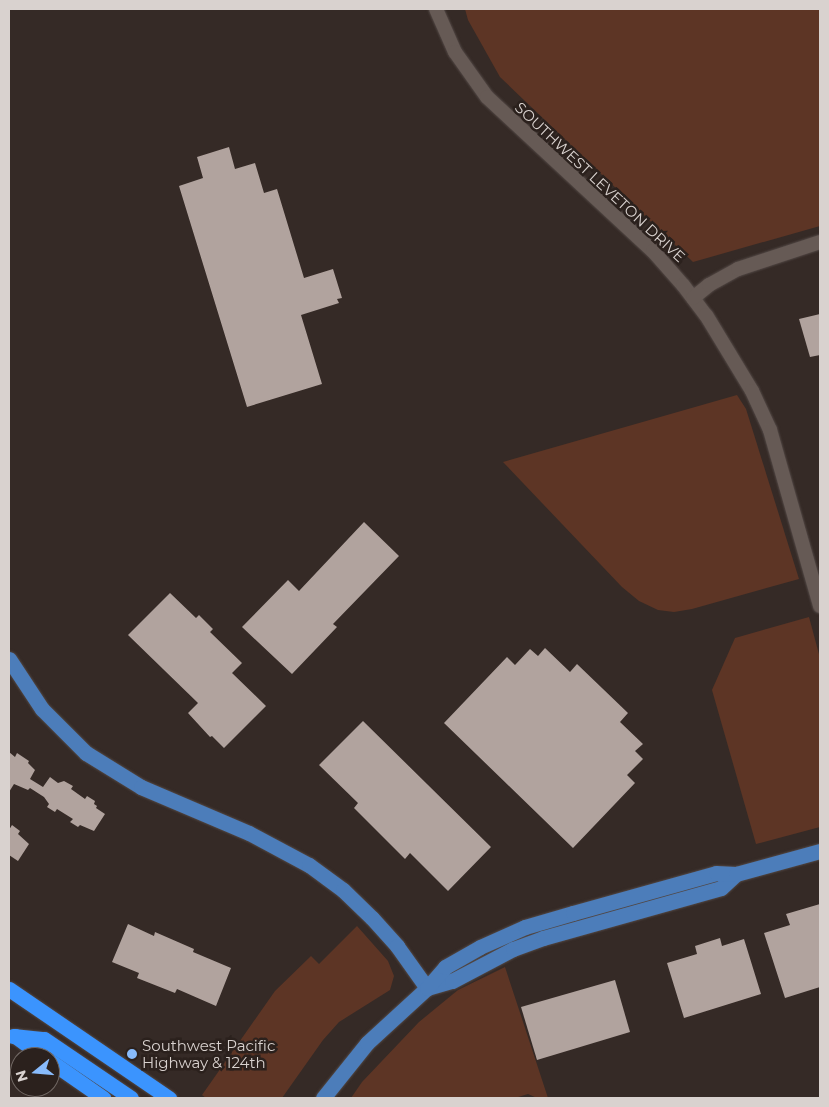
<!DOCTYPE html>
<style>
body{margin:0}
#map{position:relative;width:829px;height:1107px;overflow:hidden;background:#352a26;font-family:Montserrat,sans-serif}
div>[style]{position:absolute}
.green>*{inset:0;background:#5d3525}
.building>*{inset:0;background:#b1a39e}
.roads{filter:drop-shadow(0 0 1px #524845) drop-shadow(0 0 1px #524845)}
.minor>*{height:14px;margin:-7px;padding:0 7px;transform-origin:7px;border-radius:7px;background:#665a55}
.major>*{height:15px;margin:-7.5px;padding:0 7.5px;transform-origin:7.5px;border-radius:7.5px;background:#4c7dba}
.highway>*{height:15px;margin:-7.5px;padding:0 7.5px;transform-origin:7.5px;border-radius:7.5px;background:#3b94fe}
.dots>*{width:14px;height:14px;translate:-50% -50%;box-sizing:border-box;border:2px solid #2b211d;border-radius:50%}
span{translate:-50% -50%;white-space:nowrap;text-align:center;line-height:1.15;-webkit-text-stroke:5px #2b211d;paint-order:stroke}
.street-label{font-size:15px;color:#d9d2cf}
.poi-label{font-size:15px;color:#d9d2cf}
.left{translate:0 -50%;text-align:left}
.frame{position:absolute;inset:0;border:10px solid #d9d2cf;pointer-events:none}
.north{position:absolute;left:10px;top:1047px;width:50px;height:50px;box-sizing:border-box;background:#2b211d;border:1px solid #716864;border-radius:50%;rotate:253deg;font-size:14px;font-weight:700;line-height:20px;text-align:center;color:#d9d2cf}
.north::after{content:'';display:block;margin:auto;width:18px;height:22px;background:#88bbfc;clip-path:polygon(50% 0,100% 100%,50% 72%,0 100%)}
</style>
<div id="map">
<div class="green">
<div style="clip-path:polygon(465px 9px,820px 9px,820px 226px,693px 262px,500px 77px,468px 20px)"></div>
<div style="clip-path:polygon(737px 395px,746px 409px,799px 579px,692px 609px,674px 612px,658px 610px,639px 601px,622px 587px,503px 462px)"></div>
<div style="clip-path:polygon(809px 617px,820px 658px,820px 827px,756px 844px,712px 690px,735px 638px)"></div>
<div style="clip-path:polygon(357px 926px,388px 961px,394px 976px,390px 990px,339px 1022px,323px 1040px,282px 1098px,206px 1098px,202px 1095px,275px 991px,311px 956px,319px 964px)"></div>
<div style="clip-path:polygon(505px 967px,548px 1098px,537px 1098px,528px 1094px,515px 1098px,351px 1098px,362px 1082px,419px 1022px,458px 990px)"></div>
</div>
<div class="building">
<div style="clip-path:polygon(229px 147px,235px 169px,255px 163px,264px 193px,277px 189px,304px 278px,333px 269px,342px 298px,337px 299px,339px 303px,301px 315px,322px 384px,247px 407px,179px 186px,203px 178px,197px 157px)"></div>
<div style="clip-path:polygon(820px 314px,820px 355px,810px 357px,799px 319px)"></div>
<div style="clip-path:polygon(364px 522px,399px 556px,333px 624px,337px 627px,292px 674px,242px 627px,288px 580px,299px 591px)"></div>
<div style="clip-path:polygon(170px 593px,196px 618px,199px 615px,213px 629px,210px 632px,242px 663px,232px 673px,266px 706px,224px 748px,212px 736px,210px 737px,188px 713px,198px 703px,128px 635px)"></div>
<div style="clip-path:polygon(545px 648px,570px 672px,577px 664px,628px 713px,620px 722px,643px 744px,635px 751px,643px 759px,627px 775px,635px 783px,573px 848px,444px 723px,507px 657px,515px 665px,530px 649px,538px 656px)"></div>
<div style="clip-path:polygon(363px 721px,491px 847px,448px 891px,410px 853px,405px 859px,354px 808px,358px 803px,319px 765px)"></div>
<div style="clip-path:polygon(9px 752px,15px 757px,17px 753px,29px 761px,28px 763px,35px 770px,30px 779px,43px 787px,50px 777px,58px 783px,64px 781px,73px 786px,71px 789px,85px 799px,87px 796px,95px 801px,94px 804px,97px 806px,96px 808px,105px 814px,94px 831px,80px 825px,78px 827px,70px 822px,73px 819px,57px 809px,55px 812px,47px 807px,49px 804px,44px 797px,30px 788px,28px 790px,14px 784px,9px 792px)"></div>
<div style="clip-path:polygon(12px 825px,20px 831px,18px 834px,29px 844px,18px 861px,9px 855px,9px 830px)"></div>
<div style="clip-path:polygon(820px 904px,820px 987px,785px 998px,764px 933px,790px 925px,786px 914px)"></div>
<div style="clip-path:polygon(128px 924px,154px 936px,155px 932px,194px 949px,193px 952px,231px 968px,216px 1006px,177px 989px,175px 993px,137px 978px,139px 973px,112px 962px)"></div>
<div style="clip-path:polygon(720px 938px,722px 946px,744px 939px,761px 994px,684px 1018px,667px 963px,697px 954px,695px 946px)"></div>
<div style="clip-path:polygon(615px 980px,630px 1032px,537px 1060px,521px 1007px)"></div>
</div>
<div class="roads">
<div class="minor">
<div style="left:436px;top:9px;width:47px;rotate:66.2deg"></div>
<div style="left:455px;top:52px;width:55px;rotate:54.6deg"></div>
<div style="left:487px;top:97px;width:226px;rotate:42.9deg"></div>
<div style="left:653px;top:251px;width:45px;rotate:48.6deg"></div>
<div style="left:683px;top:285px;width:38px;rotate:53deg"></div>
<div style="left:706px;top:315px;width:89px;rotate:58.8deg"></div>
<div style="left:752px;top:391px;width:43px;rotate:65.2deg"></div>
<div style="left:770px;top:430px;width:183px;rotate:74.1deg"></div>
<div style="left:693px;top:298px;width:21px;rotate:-39deg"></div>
<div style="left:709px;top:285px;width:33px;rotate:-29deg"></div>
<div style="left:738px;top:269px;width:86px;rotate:-18.2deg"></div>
</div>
<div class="major">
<div style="left:9px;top:659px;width:60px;rotate:56.6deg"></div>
<div style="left:42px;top:709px;width:62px;rotate:45deg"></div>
<div style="left:86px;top:753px;width:65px;rotate:31.7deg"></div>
<div style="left:141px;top:787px;width:117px;rotate:23.1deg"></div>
<div style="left:249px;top:833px;width:68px;rotate:28.1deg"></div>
<div style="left:309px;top:865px;width:42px;rotate:36.3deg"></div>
<div style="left:343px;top:890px;width:40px;rotate:44deg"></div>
<div style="left:372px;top:918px;width:38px;rotate:48deg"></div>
<div style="left:397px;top:946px;width:52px;rotate:54.5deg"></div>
<div style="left:427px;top:988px;width:26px;rotate:-16deg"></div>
<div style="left:452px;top:981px;width:69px;rotate:-27.7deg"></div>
<div style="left:513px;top:949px;width:32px;rotate:-20deg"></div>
<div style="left:543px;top:938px;width:185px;rotate:-15.7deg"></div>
<div style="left:721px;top:888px;width:21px;rotate:-43deg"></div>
<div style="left:323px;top:1098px;width:70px;rotate:-51.3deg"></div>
<div style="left:367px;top:1043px;width:81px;rotate:-42.5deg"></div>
<div style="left:427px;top:988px;width:28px;rotate:-49deg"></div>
<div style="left:445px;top:967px;width:40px;rotate:-29.7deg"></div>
<div style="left:480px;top:947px;width:49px;rotate:-24deg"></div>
<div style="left:525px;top:927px;width:50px;rotate:-16.3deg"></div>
<div style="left:573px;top:913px;width:148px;rotate:-15.6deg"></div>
<div style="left:716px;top:873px;width:20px;rotate:3deg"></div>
<div style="left:736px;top:874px;width:87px;rotate:-15.3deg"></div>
</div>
<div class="highway">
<div style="left:9px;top:989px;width:194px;rotate:34.3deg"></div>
<div style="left:13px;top:1036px;width:31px;rotate:6deg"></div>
<div style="left:44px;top:1039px;width:105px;rotate:34.1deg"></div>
<div style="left:15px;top:1036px;width:36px;rotate:36deg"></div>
<div style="left:50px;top:1061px;width:65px;rotate:34.9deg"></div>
</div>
</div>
<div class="dots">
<div style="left:132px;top:1054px;background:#88bbfc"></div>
</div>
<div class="street-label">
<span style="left:600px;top:182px;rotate:43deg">SOUTHWEST LEVETON DRIVE</span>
</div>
<div class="poi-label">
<span class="left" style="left:142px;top:1054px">Southwest Pacific<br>Highway &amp; 124th</span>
</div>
<div class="frame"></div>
<div class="north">N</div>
</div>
